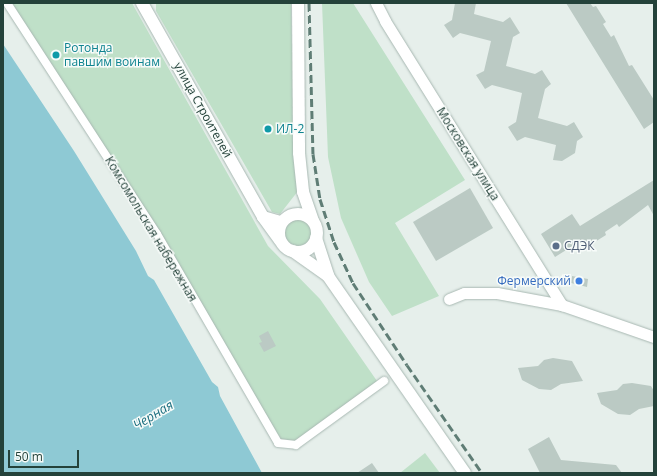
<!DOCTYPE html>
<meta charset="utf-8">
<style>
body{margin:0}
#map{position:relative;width:657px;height:476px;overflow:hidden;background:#e6efeb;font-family:"Open Sans",sans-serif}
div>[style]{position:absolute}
.green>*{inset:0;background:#bfe0c8}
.round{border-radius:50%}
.water>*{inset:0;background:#8ec9d4}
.building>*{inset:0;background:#bbcac4}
.roads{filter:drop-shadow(0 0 1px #a8b8b2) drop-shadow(0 0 1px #a8b8b2)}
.pedestrian>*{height:8px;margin:-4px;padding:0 4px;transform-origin:4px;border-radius:4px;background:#fff}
.minor>*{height:11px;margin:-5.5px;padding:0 5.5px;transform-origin:5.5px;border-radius:5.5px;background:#fff}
.tertiary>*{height:12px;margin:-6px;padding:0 6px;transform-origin:6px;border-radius:6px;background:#fff}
.secondary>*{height:12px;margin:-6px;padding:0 6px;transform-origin:6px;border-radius:6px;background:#fff}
.secondary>.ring{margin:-6px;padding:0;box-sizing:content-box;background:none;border:12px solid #fff;border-radius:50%}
.rail>*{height:3px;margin-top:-1.5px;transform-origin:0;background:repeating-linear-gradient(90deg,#5f7d75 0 8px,transparent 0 12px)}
.dots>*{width:11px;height:11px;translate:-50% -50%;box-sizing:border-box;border:2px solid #f7fbf9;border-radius:50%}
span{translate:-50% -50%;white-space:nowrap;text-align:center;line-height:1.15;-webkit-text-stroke:3px #f7fbf9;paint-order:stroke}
.culture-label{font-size:12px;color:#0d838f}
.left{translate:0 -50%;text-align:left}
.street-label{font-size:12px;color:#24423a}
.service-label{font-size:12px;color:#4e5e75}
.shop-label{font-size:12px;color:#366cbe}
.right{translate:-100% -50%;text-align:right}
.water-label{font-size:13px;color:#1c6f80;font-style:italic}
.frame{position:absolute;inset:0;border:4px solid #24423a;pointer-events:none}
.scale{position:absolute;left:8px;top:450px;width:71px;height:18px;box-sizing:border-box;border:2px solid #24423a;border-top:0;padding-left:5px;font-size:12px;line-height:14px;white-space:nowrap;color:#24423a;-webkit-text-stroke:3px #f7fbf9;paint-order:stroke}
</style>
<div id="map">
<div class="green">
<div style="clip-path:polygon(10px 3px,132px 3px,268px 246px,320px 299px,377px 381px,296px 441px,281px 439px)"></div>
<div style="clip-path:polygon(156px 3px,291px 3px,294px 154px,298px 191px,280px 214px,272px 212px,156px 11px)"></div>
<div style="clip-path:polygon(322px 3px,353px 3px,465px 180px,395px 223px,439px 296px,392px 316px,369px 282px,341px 218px,328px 157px)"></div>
<div class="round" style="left:284px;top:219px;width:28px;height:28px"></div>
<div style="clip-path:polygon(425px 453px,440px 473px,400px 473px)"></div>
</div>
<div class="water">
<div style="clip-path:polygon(3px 44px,74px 151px,136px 251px,148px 276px,154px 280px,212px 382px,218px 387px,220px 396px,262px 473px,3px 473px)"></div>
</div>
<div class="building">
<div style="clip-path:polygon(455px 3px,476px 3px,474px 14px,503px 22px,510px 17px,520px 33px,513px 37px,506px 66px,535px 74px,542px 70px,551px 84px,545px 89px,538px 118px,567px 126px,574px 122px,583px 137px,577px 141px,575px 153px,562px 161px,553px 160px,556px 145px,525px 137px,517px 141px,508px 127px,516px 122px,522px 93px,492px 85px,485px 89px,476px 75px,484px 71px,491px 41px,460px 33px,453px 38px,444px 25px,452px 20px)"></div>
<div style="clip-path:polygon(566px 3px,590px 3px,593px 7px,596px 6px,606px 22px,603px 24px,611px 37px,614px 35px,629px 66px,632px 65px,654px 100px,654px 122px,644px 129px)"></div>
<div style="clip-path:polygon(654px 180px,654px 216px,648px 205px,619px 227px,617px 224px,605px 232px,606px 235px,590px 245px,588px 243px,582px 247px,579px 242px,555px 257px,541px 234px,572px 214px,580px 226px)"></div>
<div style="clip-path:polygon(470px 188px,493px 228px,436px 261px,413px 222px)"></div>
<div style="clip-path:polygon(572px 276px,588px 279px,587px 287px,571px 283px)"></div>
<div style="clip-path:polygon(268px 331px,276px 346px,264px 352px,259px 343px,262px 342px,259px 336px)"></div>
<div style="clip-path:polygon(553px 358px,572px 361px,583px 381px,561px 384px,551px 390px,539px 389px,522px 380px,518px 368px,538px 366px,544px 360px)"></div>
<div style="clip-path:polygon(632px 383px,651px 386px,654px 391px,654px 406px,639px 409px,630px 415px,618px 414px,601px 404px,597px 393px,617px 390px,623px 384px)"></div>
<div style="clip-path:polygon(549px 437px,561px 460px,616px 465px,622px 473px,540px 473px,528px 449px)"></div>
<div style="clip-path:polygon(372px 463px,379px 473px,357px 473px)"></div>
</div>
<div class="roads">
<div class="pedestrian">
<div style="left:7px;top:3px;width:275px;rotate:57deg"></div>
<div style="left:157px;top:234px;width:241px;rotate:59.9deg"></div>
<div style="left:278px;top:443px;width:18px;rotate:6deg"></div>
<div style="left:296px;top:445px;width:109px;rotate:-36deg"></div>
</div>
<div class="minor">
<div style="left:376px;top:3px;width:20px;rotate:63deg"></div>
<div style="left:385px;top:21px;width:335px;rotate:58.1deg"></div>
<div style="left:449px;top:299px;width:16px;rotate:-22deg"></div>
<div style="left:464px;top:293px;width:33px"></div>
<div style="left:497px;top:293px;width:66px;rotate:10.5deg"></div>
<div style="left:562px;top:305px;width:97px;rotate:19.2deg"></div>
</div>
<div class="tertiary">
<div style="left:142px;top:3px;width:246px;rotate:60.5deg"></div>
<div style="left:263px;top:217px;width:29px;rotate:54deg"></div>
<div style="left:263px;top:217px;width:19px;rotate:16deg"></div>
</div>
<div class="secondary">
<div style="left:298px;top:3px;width:150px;rotate:89.6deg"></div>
<div style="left:299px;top:153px;width:39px;rotate:84deg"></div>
<div style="left:303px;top:192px;width:31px;rotate:71deg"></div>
<div class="ring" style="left:279px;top:214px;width:26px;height:26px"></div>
<div style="left:316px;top:238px;width:40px;rotate:72deg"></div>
<div style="left:328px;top:276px;width:240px;rotate:55.2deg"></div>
<div style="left:293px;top:251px;width:43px;rotate:35.5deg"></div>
</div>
</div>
<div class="rail">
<div style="left:309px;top:3px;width:151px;rotate:88.5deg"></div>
<div style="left:313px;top:154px;width:46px;rotate:81.2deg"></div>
<div style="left:320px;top:199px;width:45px;rotate:72deg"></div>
<div style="left:334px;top:242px;width:45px;rotate:65.1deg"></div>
<div style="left:353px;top:283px;width:98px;rotate:56.6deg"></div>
<div style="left:407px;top:365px;width:131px;rotate:55.2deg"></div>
</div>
<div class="dots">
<div style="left:56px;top:55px;background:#0f9aa8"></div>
<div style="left:268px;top:129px;background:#0f9aa8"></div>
<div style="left:556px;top:246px;background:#5c6f8a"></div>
<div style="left:579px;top:281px;background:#3f7fe0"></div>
</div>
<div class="culture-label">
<span class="left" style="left:64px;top:55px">Ротонда<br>павшим воинам</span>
<span class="left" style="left:276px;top:129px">ИЛ-2</span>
</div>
<div class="street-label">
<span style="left:203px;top:110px;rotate:61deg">улица Строителей</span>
<span style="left:468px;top:154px;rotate:58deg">Московская улица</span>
<span style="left:151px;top:229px;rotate:59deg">Комсомольская набережная</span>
</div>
<div class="service-label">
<span class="left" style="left:564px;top:246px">СДЭК</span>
</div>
<div class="shop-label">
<span class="right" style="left:571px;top:281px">Фермерский</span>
</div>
<div class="water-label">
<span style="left:153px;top:415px;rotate:-31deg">Черная</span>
</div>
<div class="frame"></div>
<div class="scale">50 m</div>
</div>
